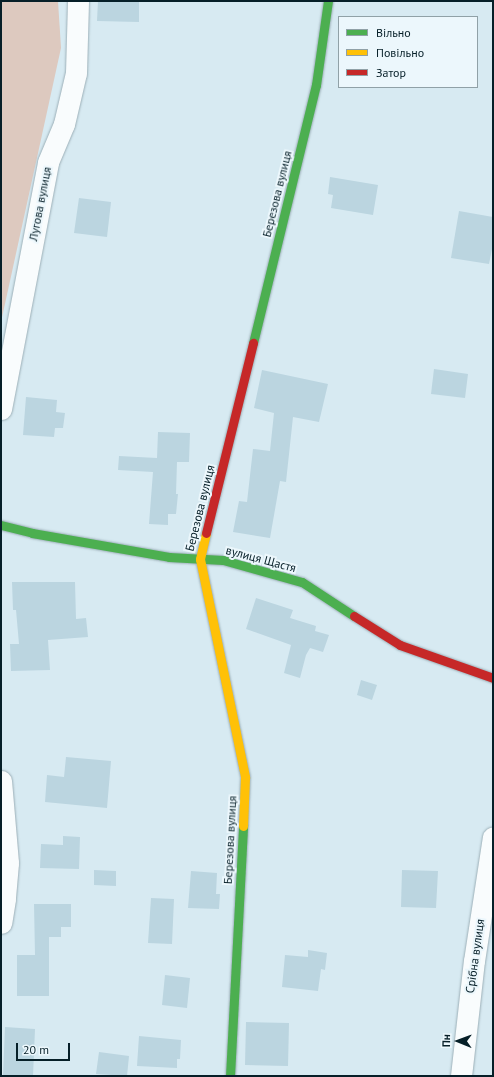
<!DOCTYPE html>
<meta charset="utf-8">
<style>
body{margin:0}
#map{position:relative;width:494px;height:1077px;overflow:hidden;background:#d7eaf2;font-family:"PT Sans",sans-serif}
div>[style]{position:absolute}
.green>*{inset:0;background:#ddc9bf}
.building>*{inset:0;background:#bbd5e0}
.roads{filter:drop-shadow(0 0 1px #9cafb7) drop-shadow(0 0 1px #9cafb7)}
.street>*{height:21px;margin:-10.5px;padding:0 10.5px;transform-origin:10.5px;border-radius:10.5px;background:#f9fcfd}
.fast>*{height:9px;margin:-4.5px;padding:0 4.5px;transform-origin:4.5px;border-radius:4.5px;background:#4caf50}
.slow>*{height:9px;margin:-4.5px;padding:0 4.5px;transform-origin:4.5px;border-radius:4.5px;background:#ffc107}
.jam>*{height:9px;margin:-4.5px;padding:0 4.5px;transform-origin:4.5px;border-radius:4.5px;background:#c62828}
span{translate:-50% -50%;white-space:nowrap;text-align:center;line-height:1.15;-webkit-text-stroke:4px #ecf7fc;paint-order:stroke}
.street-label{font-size:12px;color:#061f28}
.frame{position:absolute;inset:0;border:2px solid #061f28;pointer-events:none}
.legend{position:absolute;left:338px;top:16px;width:140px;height:72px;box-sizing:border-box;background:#ecf7fc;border:1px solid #90a1a7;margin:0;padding:5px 7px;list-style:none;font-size:12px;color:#061f28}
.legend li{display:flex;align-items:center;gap:8px;height:20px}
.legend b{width:20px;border:1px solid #90a1a7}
.north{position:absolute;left:438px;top:1021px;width:40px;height:40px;-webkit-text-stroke:3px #ecf7fc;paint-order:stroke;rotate:271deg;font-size:11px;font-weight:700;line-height:16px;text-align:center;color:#061f28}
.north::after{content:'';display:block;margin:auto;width:14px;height:18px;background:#061f28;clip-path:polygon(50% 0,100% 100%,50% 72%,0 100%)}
.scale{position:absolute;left:16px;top:1043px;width:54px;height:18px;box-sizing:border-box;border:2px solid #061f28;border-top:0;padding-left:5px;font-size:12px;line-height:14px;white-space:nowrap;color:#061f28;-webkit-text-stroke:3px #ecf7fc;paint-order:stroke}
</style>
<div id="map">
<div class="green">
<div style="clip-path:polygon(1px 1px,58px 1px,61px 48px,1px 322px)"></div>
</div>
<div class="building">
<div style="clip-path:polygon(98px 1px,139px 1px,139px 22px,97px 21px)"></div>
<div style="clip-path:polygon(330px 177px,378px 185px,373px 215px,331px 208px,333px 195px,328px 194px)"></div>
<div style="clip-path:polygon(79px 198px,111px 202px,107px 237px,74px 233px)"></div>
<div style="clip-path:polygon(459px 211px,493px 217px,493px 244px,489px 264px,451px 258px)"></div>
<div style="clip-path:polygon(434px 369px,468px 374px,465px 398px,431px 394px)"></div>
<div style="clip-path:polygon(262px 370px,328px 384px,319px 422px,293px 417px,286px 482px,280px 481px,270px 538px,233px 532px,239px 501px,247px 502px,253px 449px,270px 451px,274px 413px,254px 408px)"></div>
<div style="clip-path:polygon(26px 397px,57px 400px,56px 412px,65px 413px,63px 428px,55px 428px,54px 437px,23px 435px)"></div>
<div style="clip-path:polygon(158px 432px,190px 433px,189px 462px,177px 462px,176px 494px,178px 494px,176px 514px,168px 514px,168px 525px,149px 524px,153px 472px,118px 470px,119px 456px,157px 458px)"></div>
<div style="clip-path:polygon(12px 582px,75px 582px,76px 619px,86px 618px,88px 637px,48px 640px,50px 670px,11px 671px,10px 644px,19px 644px,16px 610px,13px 610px)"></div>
<div style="clip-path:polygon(256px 598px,293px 610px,290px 618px,316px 626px,315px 631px,329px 635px,323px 652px,310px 648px,306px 655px,300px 678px,284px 673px,291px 645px,246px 629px)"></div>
<div style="clip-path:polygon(361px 680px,377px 685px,372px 700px,357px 695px)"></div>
<div style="clip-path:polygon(66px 757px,111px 761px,107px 808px,45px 802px,47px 775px,64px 777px)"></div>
<div style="clip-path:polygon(63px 836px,80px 837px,79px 869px,40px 868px,41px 844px,63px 845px)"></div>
<div style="clip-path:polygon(94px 870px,116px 871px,116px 886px,94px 885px)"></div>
<div style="clip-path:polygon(402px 870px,438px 871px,436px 908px,401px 907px)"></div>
<div style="clip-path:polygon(191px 871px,217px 873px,216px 894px,220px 894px,219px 909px,188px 908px)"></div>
<div style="clip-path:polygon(151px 898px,174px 899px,172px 944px,148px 943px)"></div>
<div style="clip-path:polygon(34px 904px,71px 904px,71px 927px,61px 927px,61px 937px,49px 937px,49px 996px,17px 996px,17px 955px,35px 955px)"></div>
<div style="clip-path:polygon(308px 950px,327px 953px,325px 970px,321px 969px,318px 991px,282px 987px,285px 955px,308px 957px)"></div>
<div style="clip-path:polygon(165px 975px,190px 978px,187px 1008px,162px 1005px)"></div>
<div style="clip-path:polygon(246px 1022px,289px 1023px,288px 1066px,245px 1065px)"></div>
<div style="clip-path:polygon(5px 1027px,35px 1029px,33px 1076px,3px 1076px)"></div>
<div style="clip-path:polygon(139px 1036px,181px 1040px,180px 1059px,177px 1059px,177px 1068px,137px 1066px)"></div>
<div style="clip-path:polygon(99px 1052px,129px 1056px,127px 1076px,96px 1074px)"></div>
</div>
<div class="roads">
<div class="street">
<div style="left:1px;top:409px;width:251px;rotate:-79.2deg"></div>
<div style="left:48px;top:162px;width:41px;rotate:-67.2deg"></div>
<div style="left:64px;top:124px;width:52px;rotate:-76.8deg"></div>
<div style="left:76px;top:73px;width:72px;rotate:-88.4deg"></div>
<div style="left:1px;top:781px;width:82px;rotate:85.1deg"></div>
<div style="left:8px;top:863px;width:36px;rotate:95deg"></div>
<div style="left:5px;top:899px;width:24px;rotate:99deg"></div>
<div style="left:461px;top:1076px;width:116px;rotate:-83.6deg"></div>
<div style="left:474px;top:961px;width:125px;rotate:-81.3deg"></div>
</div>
<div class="fast">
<div style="left:253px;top:343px;width:266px;rotate:-76.3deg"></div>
<div style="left:316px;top:85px;width:85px;rotate:-81.9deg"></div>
<div style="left:1px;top:525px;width:32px;rotate:14deg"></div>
<div style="left:32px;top:533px;width:139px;rotate:9.9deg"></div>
<div style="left:169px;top:557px;width:54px;rotate:3.2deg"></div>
<div style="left:223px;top:560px;width:82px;rotate:15.6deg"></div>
<div style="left:302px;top:582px;width:62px;rotate:33.2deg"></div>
<div style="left:230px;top:1076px;width:250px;rotate:-87deg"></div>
</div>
<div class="slow">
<div style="left:206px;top:533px;width:27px;rotate:103deg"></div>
<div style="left:200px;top:559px;width:223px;rotate:78.3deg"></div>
<div style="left:245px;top:777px;width:49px;rotate:92.3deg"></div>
</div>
<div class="jam">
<div style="left:206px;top:533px;width:196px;rotate:-76.1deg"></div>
<div style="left:354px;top:616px;width:54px;rotate:32.2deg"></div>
<div style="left:400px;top:645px;width:99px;rotate:19.5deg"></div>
</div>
</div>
<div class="street-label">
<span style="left:277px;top:194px;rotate:-76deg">Березова вулиця</span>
<span style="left:40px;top:204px;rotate:-79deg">Лугова вулиця</span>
<span style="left:200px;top:508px;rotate:-76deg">Березова вулиця</span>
<span style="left:261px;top:559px;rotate:15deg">вулиця Щастя</span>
<span style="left:230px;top:840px;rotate:-87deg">Березова вулиця</span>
<span style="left:475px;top:956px;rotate:-82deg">Срібна вулиця</span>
</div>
<div class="frame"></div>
<ul class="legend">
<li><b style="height:5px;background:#4caf50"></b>Вільно</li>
<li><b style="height:5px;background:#ffc107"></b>Повільно</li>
<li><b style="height:5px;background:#c62828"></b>Затор</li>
</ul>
<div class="north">Пн</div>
<div class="scale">20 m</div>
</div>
